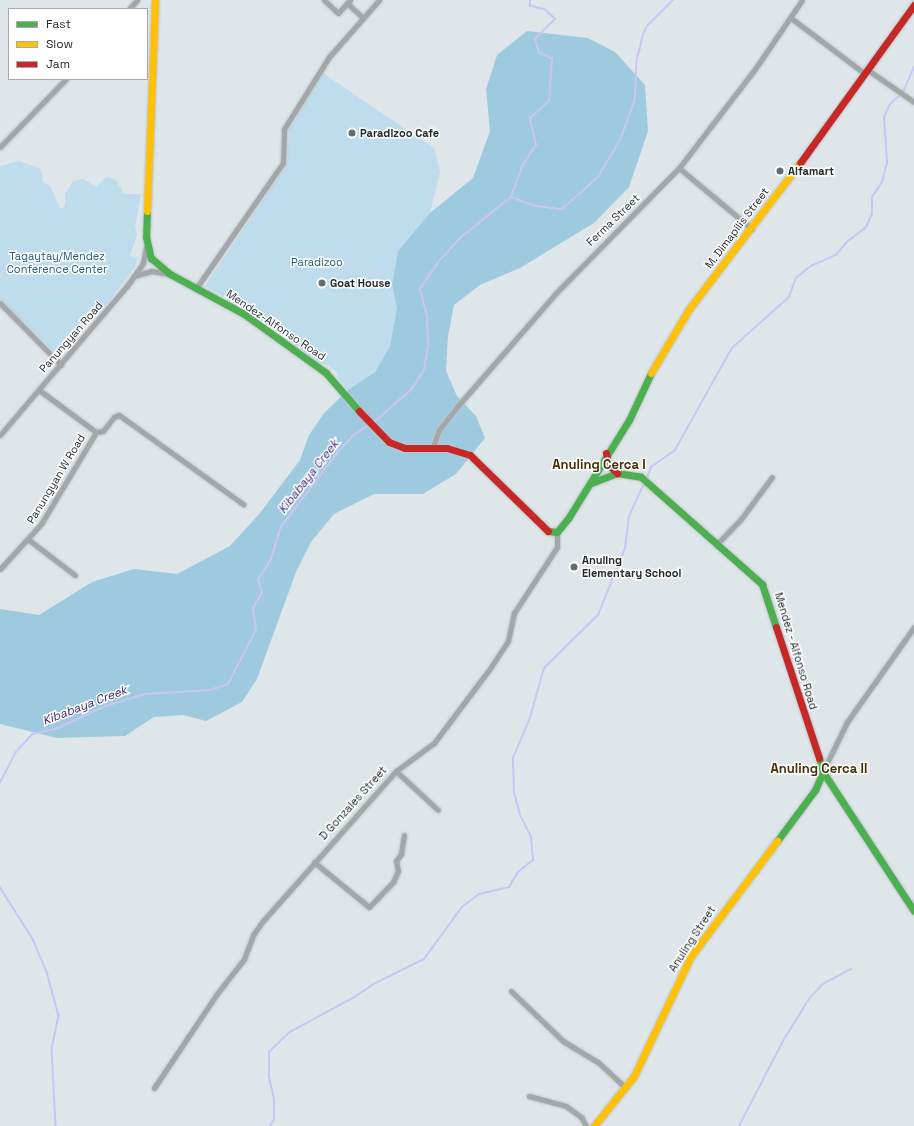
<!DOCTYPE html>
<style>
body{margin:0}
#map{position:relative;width:914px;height:1126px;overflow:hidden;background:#dee6ea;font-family:"Space Grotesk",sans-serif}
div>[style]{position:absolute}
.green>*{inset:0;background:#bedcec}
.forest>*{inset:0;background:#9ecae0}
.stream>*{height:1.5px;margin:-0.75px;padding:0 0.75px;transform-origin:0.75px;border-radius:0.75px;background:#ccc4f2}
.roads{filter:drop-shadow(0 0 1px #bdc3c7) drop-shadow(0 0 1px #bdc3c7)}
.street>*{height:5px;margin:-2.5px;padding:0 2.5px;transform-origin:2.5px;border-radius:2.5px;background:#a4a7a9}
.fast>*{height:7px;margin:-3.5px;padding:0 3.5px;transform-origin:3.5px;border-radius:3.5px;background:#4caf50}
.slow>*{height:7px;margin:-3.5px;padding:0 3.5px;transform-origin:3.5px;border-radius:3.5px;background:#ffc107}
.jam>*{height:7px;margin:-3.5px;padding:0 3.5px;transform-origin:3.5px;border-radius:3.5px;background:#c62828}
.dots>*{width:11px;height:11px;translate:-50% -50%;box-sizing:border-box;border:2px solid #fff;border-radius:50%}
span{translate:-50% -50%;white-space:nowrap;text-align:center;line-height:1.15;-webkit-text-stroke:3px #fff;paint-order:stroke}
.poi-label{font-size:11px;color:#24292c;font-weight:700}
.left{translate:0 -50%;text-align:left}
.street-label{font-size:11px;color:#24292c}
.park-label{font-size:11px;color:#265e78}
.water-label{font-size:12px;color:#3d256e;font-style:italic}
.quarter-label{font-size:13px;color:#46300b;font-weight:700}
.legend{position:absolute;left:8px;top:8px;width:140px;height:72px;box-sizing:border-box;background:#fff;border:1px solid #a7a9ab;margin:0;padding:5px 7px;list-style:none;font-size:12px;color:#24292c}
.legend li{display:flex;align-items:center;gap:8px;height:20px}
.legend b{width:20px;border:1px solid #a7a9ab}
</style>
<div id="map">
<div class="green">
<div style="clip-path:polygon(323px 73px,435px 149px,440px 173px,430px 213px,398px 251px,392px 285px,397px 308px,390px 346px,375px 372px,348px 390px,340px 381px,336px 371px,326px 364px,321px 364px,252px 313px,205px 286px,287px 164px,289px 129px)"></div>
<div style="clip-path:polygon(19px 161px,41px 169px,43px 182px,51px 187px,60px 209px,65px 206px,65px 194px,73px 181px,83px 179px,96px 187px,106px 177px,112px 178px,117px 181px,124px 194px,141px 194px,135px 227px,137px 235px,130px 256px,138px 257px,135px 267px,100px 313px,91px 307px,74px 331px,54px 352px,0 299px,0 166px)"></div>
</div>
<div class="forest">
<div style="clip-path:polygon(527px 31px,588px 38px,615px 52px,645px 85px,648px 131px,629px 187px,594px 223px,520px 268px,480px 285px,454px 305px,448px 336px,446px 371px,457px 396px,476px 416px,485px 438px,456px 474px,423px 494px,374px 494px,334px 514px,311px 542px,296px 572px,257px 679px,242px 702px,206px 721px,183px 715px,154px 717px,125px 736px,57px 738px,0 724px,0 609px,39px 615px,92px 582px,134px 569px,177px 574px,230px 546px,260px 513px,300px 460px,309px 435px,325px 412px,348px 390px,375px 372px,390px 346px,397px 308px,392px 285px,398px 251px,430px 213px,473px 178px,490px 131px,486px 89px,497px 55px)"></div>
</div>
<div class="stream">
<div style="left:903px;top:92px;width:27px;rotate:-66deg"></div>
<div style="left:511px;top:197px;width:27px;rotate:20deg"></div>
<div style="left:536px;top:206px;width:26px;rotate:7deg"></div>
<div style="left:562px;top:209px;width:48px;rotate:-41.6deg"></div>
<div style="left:598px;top:177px;width:43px;rotate:-59.3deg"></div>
<div style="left:620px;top:140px;width:44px;rotate:-69.9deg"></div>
<div style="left:635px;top:99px;width:36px;rotate:-88deg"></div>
<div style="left:636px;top:63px;width:30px;rotate:-76deg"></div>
<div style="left:643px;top:34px;width:9px;rotate:-63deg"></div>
<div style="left:647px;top:26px;width:37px;rotate:-45deg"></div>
<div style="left:373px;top:423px;width:52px;rotate:-41.1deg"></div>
<div style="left:412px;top:389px;width:22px;rotate:-58deg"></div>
<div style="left:424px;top:370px;width:26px;rotate:-81deg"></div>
<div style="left:428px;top:344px;width:28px;rotate:-92deg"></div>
<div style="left:427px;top:316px;width:28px;rotate:-105deg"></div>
<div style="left:420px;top:289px;width:32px;rotate:-56deg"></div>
<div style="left:438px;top:262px;width:33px;rotate:-47deg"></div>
<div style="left:460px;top:238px;width:65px;rotate:-38.8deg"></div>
<div style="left:511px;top:197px;width:33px;rotate:-70deg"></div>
<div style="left:522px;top:166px;width:25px;rotate:-56deg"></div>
<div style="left:536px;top:145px;width:28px;rotate:-103deg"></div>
<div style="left:530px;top:118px;width:25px;rotate:-42deg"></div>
<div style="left:549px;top:101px;width:42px;rotate:-85.9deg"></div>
<div style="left:552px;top:59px;width:14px;rotate:-155deg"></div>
<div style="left:539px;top:53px;width:15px;rotate:-106deg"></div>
<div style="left:535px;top:39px;width:28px;rotate:-45deg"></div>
<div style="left:555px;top:19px;width:13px;rotate:-138deg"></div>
<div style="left:545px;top:10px;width:16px;rotate:-165deg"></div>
<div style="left:530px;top:6px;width:6px;rotate:-90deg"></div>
<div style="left:647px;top:479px;width:13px;rotate:-72deg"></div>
<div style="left:651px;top:467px;width:29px;rotate:-35deg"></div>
<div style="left:675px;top:450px;width:117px;rotate:-60.8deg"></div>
<div style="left:732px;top:348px;width:76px;rotate:-41.8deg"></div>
<div style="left:789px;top:297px;width:20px;rotate:-70deg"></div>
<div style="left:796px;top:278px;width:19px;rotate:-39deg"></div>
<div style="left:811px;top:266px;width:27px;rotate:-24deg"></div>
<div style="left:836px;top:255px;width:17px;rotate:-50deg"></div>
<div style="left:847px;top:242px;width:24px;rotate:-38deg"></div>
<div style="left:866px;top:227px;width:14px;rotate:-65deg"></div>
<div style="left:872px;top:214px;width:17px;rotate:-90deg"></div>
<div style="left:872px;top:197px;width:18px;rotate:-56deg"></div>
<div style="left:882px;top:182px;width:20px;rotate:-75deg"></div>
<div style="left:887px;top:163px;width:46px;rotate:-93.7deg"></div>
<div style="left:884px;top:117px;width:14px;rotate:-65deg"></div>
<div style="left:890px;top:104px;width:13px;rotate:-42deg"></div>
<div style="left:0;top:783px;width:34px;rotate:-63deg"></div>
<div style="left:15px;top:753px;width:26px;rotate:-47deg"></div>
<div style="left:33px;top:734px;width:26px;rotate:-13deg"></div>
<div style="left:58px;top:728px;width:53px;rotate:-24.6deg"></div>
<div style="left:106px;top:706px;width:41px;rotate:-17.1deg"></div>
<div style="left:145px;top:694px;width:65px;rotate:-3.5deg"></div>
<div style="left:210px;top:690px;width:19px;rotate:-18deg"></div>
<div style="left:228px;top:684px;width:61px;rotate:-62.6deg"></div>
<div style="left:256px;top:630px;width:22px;rotate:-98deg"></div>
<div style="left:253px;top:608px;width:17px;rotate:-59deg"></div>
<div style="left:262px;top:593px;width:14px;rotate:-107deg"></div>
<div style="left:258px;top:580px;width:25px;rotate:-58deg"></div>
<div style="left:271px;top:559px;width:34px;rotate:-73deg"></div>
<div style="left:281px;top:527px;width:94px;rotate:-52.8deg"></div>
<div style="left:338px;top:452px;width:25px;rotate:-47deg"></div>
<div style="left:355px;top:434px;width:15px;rotate:-32deg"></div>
<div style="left:0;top:887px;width:62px;rotate:57.6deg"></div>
<div style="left:33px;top:939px;width:36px;rotate:67deg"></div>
<div style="left:47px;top:972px;width:46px;rotate:74.7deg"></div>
<div style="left:59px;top:1016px;width:33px;rotate:102deg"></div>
<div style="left:52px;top:1048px;width:78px;rotate:87.1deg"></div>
<div style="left:270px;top:1126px;width:7px;rotate:-56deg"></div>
<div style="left:274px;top:1120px;width:21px;rotate:-90deg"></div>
<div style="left:274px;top:1099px;width:23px;rotate:-103deg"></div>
<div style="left:269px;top:1077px;width:25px;rotate:-90deg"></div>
<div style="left:269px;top:1052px;width:29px;rotate:-44deg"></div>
<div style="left:290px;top:1032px;width:72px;rotate:-28.4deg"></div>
<div style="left:353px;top:998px;width:23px;rotate:-34deg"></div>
<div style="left:372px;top:985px;width:58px;rotate:-26.6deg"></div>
<div style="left:424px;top:959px;width:64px;rotate:-53.8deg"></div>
<div style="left:462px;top:907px;width:21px;rotate:-37deg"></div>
<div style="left:479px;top:894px;width:31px;rotate:-13deg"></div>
<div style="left:509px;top:887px;width:17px;rotate:-59deg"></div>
<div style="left:518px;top:872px;width:19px;rotate:-39deg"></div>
<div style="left:533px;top:860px;width:23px;rotate:-95deg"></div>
<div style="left:531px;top:837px;width:25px;rotate:-117deg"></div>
<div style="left:520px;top:815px;width:24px;rotate:-105deg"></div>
<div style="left:514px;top:792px;width:34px;rotate:-92deg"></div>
<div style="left:513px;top:758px;width:43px;rotate:-67deg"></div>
<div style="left:530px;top:718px;width:52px;rotate:-74.4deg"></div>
<div style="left:544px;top:668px;width:76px;rotate:-44.5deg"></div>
<div style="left:598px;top:615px;width:72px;rotate:-68.1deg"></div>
<div style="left:625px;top:548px;width:32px;rotate:-83deg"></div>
<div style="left:629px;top:516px;width:35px;rotate:-65deg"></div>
<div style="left:739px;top:1126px;width:96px;rotate:-62.6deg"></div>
<div style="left:783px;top:1041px;width:49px;rotate:-58.2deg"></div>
<div style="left:809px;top:999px;width:21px;rotate:-47deg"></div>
<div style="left:823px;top:984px;width:32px;rotate:-28deg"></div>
</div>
<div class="roads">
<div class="street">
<div style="left:324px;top:0;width:19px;rotate:43deg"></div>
<div style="left:338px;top:13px;width:18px;rotate:-47deg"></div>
<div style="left:347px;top:3px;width:22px;rotate:43deg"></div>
<div style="left:129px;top:9px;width:12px;rotate:-48deg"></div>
<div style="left:791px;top:18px;width:93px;rotate:37.1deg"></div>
<div style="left:868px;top:70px;width:56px;rotate:34.8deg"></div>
<div style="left:0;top:147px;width:95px;rotate:-45.9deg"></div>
<div style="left:679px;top:168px;width:95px;rotate:39.9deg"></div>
<div style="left:134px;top:276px;width:19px;rotate:-16deg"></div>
<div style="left:152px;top:271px;width:17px;rotate:10deg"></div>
<div style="left:197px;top:287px;width:151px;rotate:-55.3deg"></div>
<div style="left:283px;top:163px;width:34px;rotate:-88deg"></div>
<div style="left:284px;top:129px;width:85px;rotate:-58deg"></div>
<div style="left:329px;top:57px;width:76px;rotate:-48.7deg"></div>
<div style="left:0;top:303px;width:87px;rotate:45.5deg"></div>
<div style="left:96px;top:432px;width:7px;rotate:-8deg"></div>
<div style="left:103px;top:431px;width:18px;rotate:-52deg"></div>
<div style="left:114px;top:417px;width:5px;rotate:-22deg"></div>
<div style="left:119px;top:415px;width:153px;rotate:35.7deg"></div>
<div style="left:0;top:435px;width:196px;rotate:-49.6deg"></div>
<div style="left:127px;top:286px;width:28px;rotate:-55deg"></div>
<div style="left:143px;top:263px;width:16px;rotate:-79deg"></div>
<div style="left:432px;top:449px;width:20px;rotate:-70deg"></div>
<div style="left:439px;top:430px;width:28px;rotate:-52deg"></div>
<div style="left:456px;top:408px;width:151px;rotate:-49deg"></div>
<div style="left:555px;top:294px;width:177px;rotate:-45.5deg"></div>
<div style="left:679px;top:168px;width:125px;rotate:-52.5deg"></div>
<div style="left:755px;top:69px;width:83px;rotate:-55.7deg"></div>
<div style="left:29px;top:540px;width:58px;rotate:37.3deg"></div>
<div style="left:716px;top:545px;width:36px;rotate:-46deg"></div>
<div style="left:741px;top:519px;width:52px;rotate:-53.6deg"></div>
<div style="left:0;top:569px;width:61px;rotate:-47.7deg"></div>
<div style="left:41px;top:524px;width:107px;rotate:-59.1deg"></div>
<div style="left:96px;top:432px;width:71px;rotate:-143.6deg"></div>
<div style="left:396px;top:771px;width:57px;rotate:42.9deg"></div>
<div style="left:823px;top:771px;width:55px;rotate:-63.9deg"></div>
<div style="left:847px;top:722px;width:116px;rotate:-54.8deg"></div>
<div style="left:314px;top:862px;width:71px;rotate:39.3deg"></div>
<div style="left:369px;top:907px;width:35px;rotate:-46deg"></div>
<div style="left:393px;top:882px;width:12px;rotate:-66deg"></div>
<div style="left:398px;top:871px;width:10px;rotate:-101deg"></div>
<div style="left:396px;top:861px;width:9px;rotate:-54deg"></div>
<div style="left:401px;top:854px;width:19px;rotate:-81deg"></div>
<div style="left:511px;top:991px;width:72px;rotate:43.9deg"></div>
<div style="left:563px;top:1041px;width:42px;rotate:31.4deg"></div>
<div style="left:599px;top:1063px;width:35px;rotate:43deg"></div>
<div style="left:154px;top:1088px;width:112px;rotate:-56.3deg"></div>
<div style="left:216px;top:995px;width:46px;rotate:-52.1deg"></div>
<div style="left:244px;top:959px;width:26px;rotate:-69deg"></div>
<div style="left:253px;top:935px;width:16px;rotate:-55deg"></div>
<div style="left:262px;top:922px;width:202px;rotate:-48.4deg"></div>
<div style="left:396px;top:771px;width:47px;rotate:-36.4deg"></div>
<div style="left:434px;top:743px;width:95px;rotate:-53.1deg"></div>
<div style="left:491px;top:667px;width:31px;rotate:-57deg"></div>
<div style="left:508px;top:641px;width:29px;rotate:-78deg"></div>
<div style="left:514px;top:613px;width:79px;rotate:-56.9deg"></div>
<div style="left:557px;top:547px;width:15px;rotate:-90deg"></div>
<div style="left:529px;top:1096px;width:38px;rotate:15deg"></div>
<div style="left:566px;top:1106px;width:19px;rotate:36deg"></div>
<div style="left:581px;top:1117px;width:10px;rotate:61deg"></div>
</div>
<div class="fast">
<div style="left:147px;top:211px;width:26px;rotate:92deg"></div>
<div style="left:146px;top:237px;width:22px;rotate:77deg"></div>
<div style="left:151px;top:258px;width:25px;rotate:40deg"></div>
<div style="left:170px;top:274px;width:84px;rotate:28.4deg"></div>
<div style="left:244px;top:314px;width:101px;rotate:35.7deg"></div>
<div style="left:326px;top:373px;width:50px;rotate:49deg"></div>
<div style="left:591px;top:483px;width:28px;rotate:-21deg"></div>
<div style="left:617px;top:473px;width:24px;rotate:9deg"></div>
<div style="left:641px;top:477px;width:162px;rotate:41.5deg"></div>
<div style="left:762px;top:584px;width:45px;rotate:72deg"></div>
<div style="left:548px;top:531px;width:9px;rotate:6deg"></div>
<div style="left:557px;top:532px;width:19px;rotate:-51deg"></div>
<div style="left:569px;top:517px;width:114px;rotate:-58.3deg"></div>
<div style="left:629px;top:420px;width:52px;rotate:-64.9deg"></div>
<div style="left:819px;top:758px;width:15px;rotate:74deg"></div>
<div style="left:823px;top:772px;width:166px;rotate:56.8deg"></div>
<div style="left:777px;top:841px;width:64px;rotate:-53.3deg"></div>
<div style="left:815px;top:790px;width:20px;rotate:-66deg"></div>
</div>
<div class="slow">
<div style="left:147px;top:211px;width:211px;rotate:-87.8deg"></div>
<div style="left:651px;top:373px;width:74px;rotate:-59.3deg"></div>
<div style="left:689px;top:309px;width:183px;rotate:-52.8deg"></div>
<div style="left:594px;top:1126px;width:64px;rotate:-51.3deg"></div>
<div style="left:634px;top:1076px;width:133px;rotate:-64.6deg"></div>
<div style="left:691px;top:956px;width:144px;rotate:-53.2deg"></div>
</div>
<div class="jam">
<div style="left:800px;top:163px;width:195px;rotate:-54.2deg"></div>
<div style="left:359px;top:411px;width:43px;rotate:45.9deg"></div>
<div style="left:389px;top:442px;width:17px;rotate:21deg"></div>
<div style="left:405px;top:448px;width:42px"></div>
<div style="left:447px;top:448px;width:24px;rotate:17deg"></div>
<div style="left:470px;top:455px;width:109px;rotate:44.3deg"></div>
<div style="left:606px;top:453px;width:11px;rotate:80deg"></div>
<div style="left:608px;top:464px;width:13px;rotate:45deg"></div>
<div style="left:776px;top:627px;width:138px;rotate:71.8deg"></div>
</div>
</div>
<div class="dots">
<div style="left:352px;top:133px;background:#656b6e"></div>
<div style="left:780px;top:171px;background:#656b6e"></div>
<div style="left:322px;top:283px;background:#656b6e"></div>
<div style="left:574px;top:567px;background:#656b6e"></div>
</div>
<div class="poi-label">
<span class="left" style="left:360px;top:133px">Paradizoo Cafe</span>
<span class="left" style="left:788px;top:171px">Alfamart</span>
<span class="left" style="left:330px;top:283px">Goat House</span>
<span class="left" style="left:582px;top:567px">Anuling<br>Elementary School</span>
</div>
<div class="street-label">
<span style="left:613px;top:220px;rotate:-44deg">Ferma Street</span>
<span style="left:737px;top:228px;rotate:-53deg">M. Dimapilis Street</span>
<span style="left:276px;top:325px;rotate:34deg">Mendez-Alfonso Road</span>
<span style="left:71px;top:337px;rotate:-49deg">Panungyan Road</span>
<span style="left:56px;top:479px;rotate:-59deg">Panungyan W Road</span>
<span style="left:796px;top:651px;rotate:73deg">Mendez - Alfonso Road</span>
<span style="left:353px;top:803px;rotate:-48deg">D Gonzales Street</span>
<span style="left:692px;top:939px;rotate:-57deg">Anuling Street</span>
</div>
<div class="park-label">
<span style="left:57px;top:263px">Tagaytay/Mendez<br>Conference Center</span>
<span style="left:317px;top:262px">Paradizoo</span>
</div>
<div class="water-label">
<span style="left:309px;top:477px;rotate:-52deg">Kibabaya Creek</span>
<span style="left:85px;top:706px;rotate:-21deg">Kibabaya Creek</span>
</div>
<div class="quarter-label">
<span style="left:599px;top:465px">Anuling Cerca I</span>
<span style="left:819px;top:769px">Anuling Cerca II</span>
</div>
<ul class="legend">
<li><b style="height:5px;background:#4caf50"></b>Fast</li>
<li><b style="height:5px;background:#ffc107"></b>Slow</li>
<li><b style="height:5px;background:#c62828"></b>Jam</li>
</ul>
</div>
